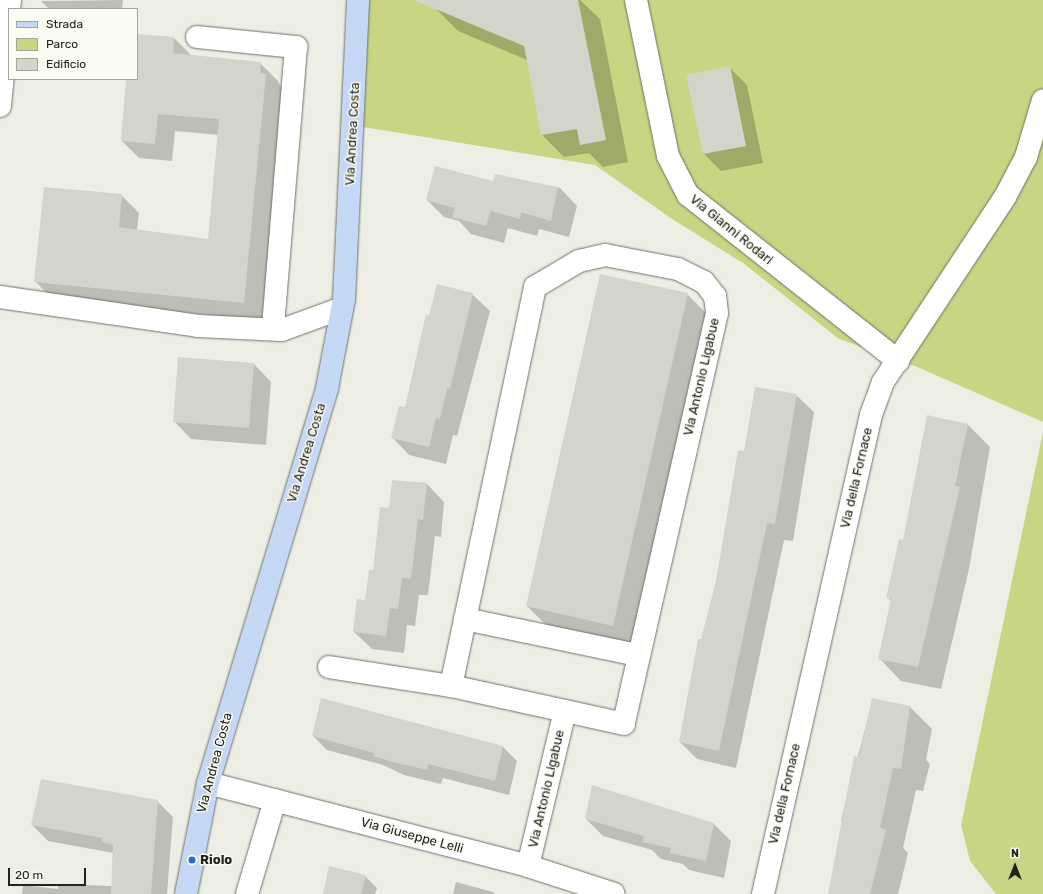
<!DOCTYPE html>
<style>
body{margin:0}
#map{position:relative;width:1043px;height:894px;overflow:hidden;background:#edefe5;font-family:Rubik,sans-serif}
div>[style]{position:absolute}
.green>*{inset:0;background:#c9d583}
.shadow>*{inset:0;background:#0003}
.building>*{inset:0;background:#d3d5cb}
.roads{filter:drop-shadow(0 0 1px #707269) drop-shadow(0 0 1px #707269)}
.minor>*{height:22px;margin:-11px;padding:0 11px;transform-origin:11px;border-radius:11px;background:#fff}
.major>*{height:22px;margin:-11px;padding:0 11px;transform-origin:11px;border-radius:11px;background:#c4d8f6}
.dots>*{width:11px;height:11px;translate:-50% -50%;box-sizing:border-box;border:2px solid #fafcf2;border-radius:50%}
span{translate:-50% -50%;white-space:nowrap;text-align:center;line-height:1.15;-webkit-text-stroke:3px #fafcf2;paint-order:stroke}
.street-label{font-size:13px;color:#22221f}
.poi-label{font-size:13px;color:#22221f;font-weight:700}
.left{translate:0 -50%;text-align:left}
.legend{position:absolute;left:8px;top:8px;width:130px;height:72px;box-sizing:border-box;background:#fafcf2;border:1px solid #a4a59e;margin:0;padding:5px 7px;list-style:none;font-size:12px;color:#22221f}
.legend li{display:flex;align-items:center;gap:8px;height:20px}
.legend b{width:20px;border:1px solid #a4a59e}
.north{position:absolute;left:995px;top:846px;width:40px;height:40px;-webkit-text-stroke:3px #fafcf2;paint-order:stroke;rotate:0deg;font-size:11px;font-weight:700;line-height:16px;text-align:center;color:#22221f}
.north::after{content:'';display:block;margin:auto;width:14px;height:18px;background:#22221f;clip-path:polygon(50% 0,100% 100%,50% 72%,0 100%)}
.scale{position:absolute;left:8px;top:868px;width:78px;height:18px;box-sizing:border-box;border:2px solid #22221f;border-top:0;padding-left:5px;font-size:12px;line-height:14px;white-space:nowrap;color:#22221f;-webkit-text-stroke:3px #fafcf2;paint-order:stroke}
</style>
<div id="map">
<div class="green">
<div style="clip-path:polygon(359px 0,1043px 0,1043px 422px,917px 367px,839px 339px,743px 263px,672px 219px,595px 165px,363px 127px)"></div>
<div style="clip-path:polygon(1043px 432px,1043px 894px,996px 894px,970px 861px,961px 825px)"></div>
</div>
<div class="shadow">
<div style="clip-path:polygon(123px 0,122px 9px,49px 9px,41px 1px)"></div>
<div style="clip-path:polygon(432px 0,580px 0,600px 19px,628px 162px,603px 167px,589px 153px,564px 157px,542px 135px,527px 60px,458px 31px,435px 8px)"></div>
<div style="clip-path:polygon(137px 35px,174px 38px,192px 56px,260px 63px,278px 81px,283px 92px,262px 320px,53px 300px,36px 282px,121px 195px,139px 213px,137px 230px,209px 240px,219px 135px,175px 131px,172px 161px,139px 158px,122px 141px,127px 79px,137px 79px)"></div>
<div style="clip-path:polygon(729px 67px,747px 85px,763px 163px,721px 171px,704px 154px)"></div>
<div style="clip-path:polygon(496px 175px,560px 188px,577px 206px,569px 237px,539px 229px,537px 236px,508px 228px,504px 243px,471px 234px,459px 221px,444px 217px,427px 200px,493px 182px)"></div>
<div style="clip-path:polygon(472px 294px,490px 311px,457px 436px,453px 435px,446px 464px,409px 455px,392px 437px)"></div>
<div style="clip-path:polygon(687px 294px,710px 317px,636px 648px,550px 629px,527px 606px)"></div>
<div style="clip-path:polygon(179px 358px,254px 364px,271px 382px,266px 445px,191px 439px,174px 421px)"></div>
<div style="clip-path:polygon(796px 395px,814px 412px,793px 541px,784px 540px,736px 768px,697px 759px,680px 742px,745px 452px)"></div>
<div style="clip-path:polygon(928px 416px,968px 425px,990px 447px,969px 569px,941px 689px,901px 681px,879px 658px,891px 601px,887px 597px,904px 541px)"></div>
<div style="clip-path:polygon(393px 481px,427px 484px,444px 502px,441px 537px,435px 536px,428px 595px,419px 595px,415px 626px,407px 625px,404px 653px,372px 649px,354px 632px,366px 601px,390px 509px)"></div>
<div style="clip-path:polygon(322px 699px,503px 747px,517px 761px,509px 795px,443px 778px,441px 784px,404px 775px,383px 765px,327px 750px,313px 736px)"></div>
<div style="clip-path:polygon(873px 699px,910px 707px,932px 729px,926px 760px,930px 764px,923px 791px,916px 790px,903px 848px,908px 853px,898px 894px,830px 894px,844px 823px,841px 820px)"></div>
<div style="clip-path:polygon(593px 786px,714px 824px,731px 841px,724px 878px,689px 870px,683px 864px,661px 859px,652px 850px,603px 836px,586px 819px)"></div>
<div style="clip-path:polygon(157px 801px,173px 817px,167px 894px,22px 894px,23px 885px,58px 889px,58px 884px,112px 886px,113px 853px,48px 841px,32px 825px)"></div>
<div style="clip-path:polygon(365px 876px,377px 888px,375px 894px,324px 894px)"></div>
<div style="clip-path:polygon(456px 882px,493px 892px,495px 894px,453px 894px)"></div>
</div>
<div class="building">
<div style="clip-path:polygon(414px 0,578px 0,606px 140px,580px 145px,577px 129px,541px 135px,524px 46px)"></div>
<div style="clip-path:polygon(137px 34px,174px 37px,173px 53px,261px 62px,260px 73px,266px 74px,244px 303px,34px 282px,44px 187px,122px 194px,119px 227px,208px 239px,219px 119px,158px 114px,155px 144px,121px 141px,126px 79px,137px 79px)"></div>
<div style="clip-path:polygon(730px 66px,746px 146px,703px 154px,686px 75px)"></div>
<div style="clip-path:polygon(435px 166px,493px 181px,495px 174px,558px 187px,551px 221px,521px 212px,520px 219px,491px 211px,486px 226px,452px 217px,455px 208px,426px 200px)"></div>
<div style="clip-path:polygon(600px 274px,688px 293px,613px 626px,526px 606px)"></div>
<div style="clip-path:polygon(437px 284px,473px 293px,450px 389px,447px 388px,440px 419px,436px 418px,429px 447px,391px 438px,399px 406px,405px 407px,426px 314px,429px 315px)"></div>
<div style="clip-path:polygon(178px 357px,254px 363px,249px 428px,173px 422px)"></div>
<div style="clip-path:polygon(755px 387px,797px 394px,775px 524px,767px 523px,719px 751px,679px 742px,698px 639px,701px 639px,716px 581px,738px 450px,744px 451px)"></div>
<div style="clip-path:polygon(927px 415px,968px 424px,955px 486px,960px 487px,918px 667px,878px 659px,891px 599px,886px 598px,899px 539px,903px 540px)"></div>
<div style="clip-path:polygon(392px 480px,427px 483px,423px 520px,418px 519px,411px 579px,402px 578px,398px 609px,390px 608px,386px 636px,353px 632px,357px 599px,365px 600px,369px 570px,373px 570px,380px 507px,389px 508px)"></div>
<div style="clip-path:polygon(321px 698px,503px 746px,495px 781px,428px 764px,427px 770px,389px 761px,373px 756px,374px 753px,312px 736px)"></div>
<div style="clip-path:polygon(872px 698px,910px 706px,901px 769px,893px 768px,880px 828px,886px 830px,870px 894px,828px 894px,854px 756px,859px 757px)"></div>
<div style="clip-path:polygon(41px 779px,158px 800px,151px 894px,111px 894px,113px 845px,102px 842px,102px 838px,31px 825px)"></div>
<div style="clip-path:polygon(592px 785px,714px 823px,706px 861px,670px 853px,671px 848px,642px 842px,644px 836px,585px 819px)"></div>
<div style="clip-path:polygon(329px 866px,366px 875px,361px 894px,323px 894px)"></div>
</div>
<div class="roads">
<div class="minor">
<div style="left:636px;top:0;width:159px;rotate:78.4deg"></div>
<div style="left:668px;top:156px;width:44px;rotate:62.9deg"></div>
<div style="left:688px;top:195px;width:268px;rotate:38.3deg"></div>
<div style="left:197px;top:37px;width:100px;rotate:5.8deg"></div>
<div style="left:296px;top:47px;width:283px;rotate:94.7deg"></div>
<div style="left:0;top:106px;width:106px;rotate:-84.6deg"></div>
<div style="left:605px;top:255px;width:74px;rotate:10.9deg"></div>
<div style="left:678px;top:269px;width:29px;rotate:27deg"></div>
<div style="left:704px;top:282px;width:18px;rotate:52deg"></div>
<div style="left:715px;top:296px;width:17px;rotate:83deg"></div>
<div style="left:717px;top:313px;width:421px;rotate:102.8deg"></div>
<div style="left:624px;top:724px;width:177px;rotate:-167.6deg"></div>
<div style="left:451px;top:686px;width:408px;rotate:-78.1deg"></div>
<div style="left:535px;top:287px;width:51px;rotate:-30.6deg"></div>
<div style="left:579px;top:261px;width:27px;rotate:-13deg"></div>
<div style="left:0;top:297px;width:200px;rotate:8.3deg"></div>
<div style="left:198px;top:326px;width:84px;rotate:2.7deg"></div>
<div style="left:282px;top:330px;width:64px;rotate:-20.1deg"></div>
<div style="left:465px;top:619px;width:176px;rotate:11.8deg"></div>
<div style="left:329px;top:667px;width:123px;rotate:8.9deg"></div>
<div style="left:208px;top:783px;width:331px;rotate:14.5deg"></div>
<div style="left:528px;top:866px;width:90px;rotate:18deg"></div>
<div style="left:528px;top:866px;width:159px;rotate:-76.6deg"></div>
<div style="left:247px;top:894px;width:98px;rotate:-73.4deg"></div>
<div style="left:763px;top:894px;width:491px;rotate:-77.3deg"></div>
<div style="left:871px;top:415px;width:35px;rotate:-70deg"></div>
<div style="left:883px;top:382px;width:222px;rotate:-56.6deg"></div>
<div style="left:1005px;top:197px;width:45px;rotate:-62.3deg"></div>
<div style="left:1026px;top:157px;width:59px;rotate:-73.4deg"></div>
</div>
<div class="major">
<div style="left:186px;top:894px;width:113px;rotate:-78.8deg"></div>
<div style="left:208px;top:783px;width:413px;rotate:-73.2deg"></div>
<div style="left:327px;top:388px;width:91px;rotate:-79.2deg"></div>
<div style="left:344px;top:299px;width:299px;rotate:-87.3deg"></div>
</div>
</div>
<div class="dots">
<div style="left:192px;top:860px;background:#216cd8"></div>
</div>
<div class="street-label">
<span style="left:353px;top:134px;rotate:-87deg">Via Andrea Costa</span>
<span style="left:731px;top:230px;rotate:39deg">Via Gianni Rodari</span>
<span style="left:702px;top:377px;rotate:-77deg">Via Antonio Ligabue</span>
<span style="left:307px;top:453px;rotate:-73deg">Via Andrea Costa</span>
<span style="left:857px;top:478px;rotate:-77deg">Via della Fornace</span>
<span style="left:215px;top:763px;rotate:-75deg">Via Andrea Costa</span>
<span style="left:547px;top:789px;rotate:-77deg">Via Antonio Ligabue</span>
<span style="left:785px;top:794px;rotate:-77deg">Via della Fornace</span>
<span style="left:412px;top:836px;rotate:15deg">Via Giuseppe Lelli</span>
</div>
<div class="poi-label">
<span class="left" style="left:200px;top:860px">Riolo</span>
</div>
<ul class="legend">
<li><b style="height:5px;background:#c4d8f6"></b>Strada</li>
<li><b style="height:11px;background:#c9d583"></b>Parco</li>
<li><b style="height:11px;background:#d3d5cb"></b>Edificio</li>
</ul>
<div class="north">N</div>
<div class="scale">20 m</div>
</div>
